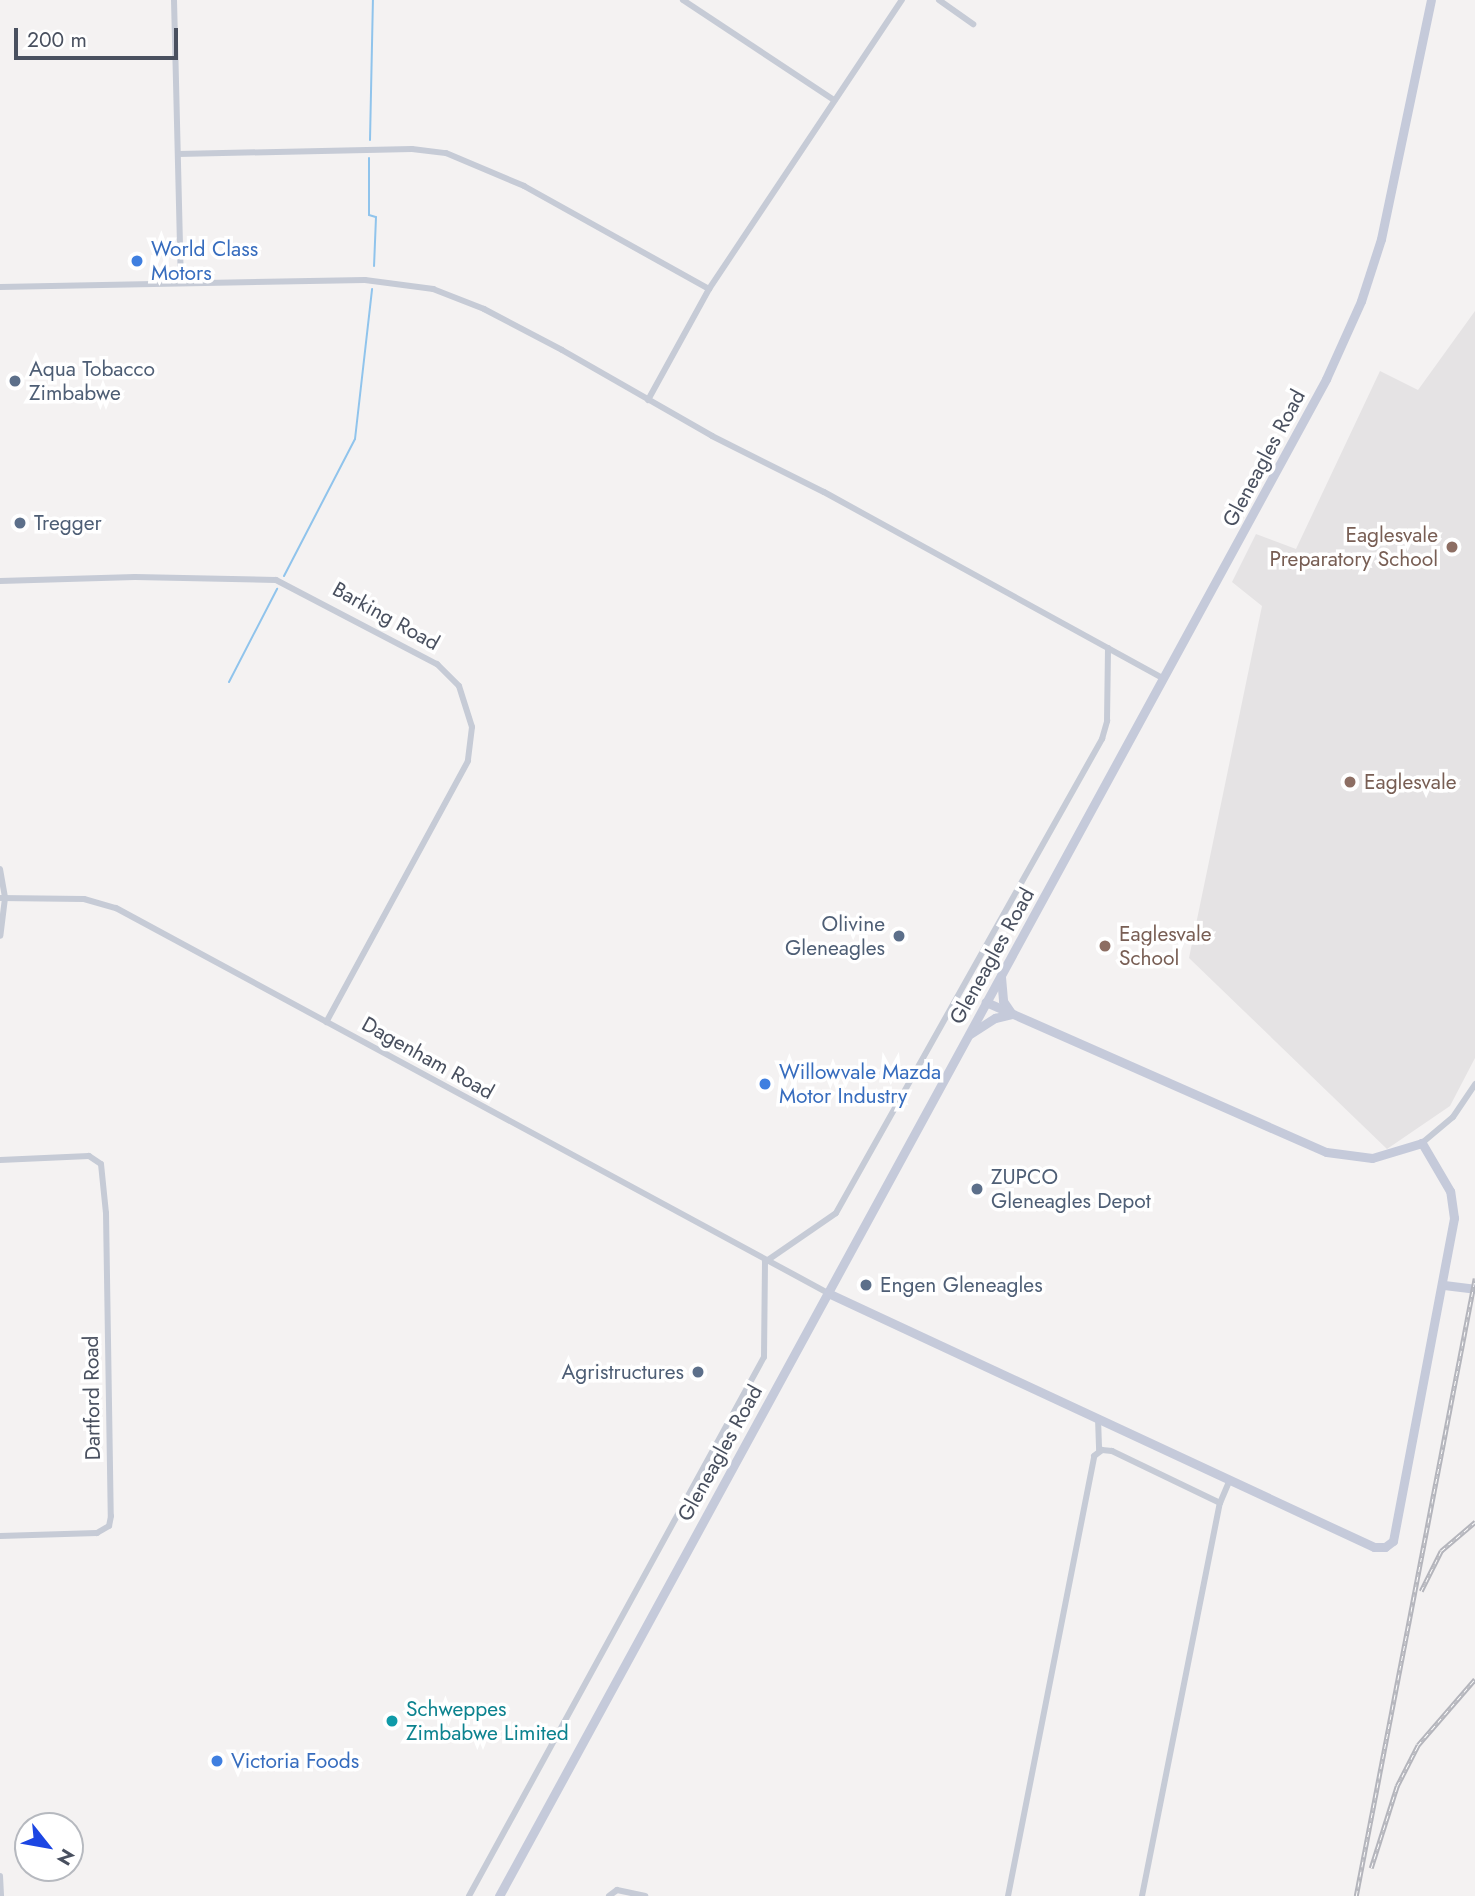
<!DOCTYPE html>
<style>
body{margin:0}
#map{position:relative;width:1475px;height:1896px;overflow:hidden;background:#f4f2f2;font-family:Jost,sans-serif}
div>[style]{position:absolute}
.education>*{inset:0;background:#e5e3e4}
.stream>*{height:2px;margin:-1px;padding:0 1px;transform-origin:1px;border-radius:1px;background:#90c4ec}
.street>*{height:6px;margin:-3px;padding:0 3px;transform-origin:3px;border-radius:3px;background:#c6cbd6}
.secondary>*{height:9px;margin:-4.5px;padding:0 4.5px;transform-origin:4.5px;border-radius:4.5px;background:#c5cada}
.rail>*{height:4.5px;margin-top:-2.25px;transform-origin:0;background:repeating-linear-gradient(90deg,#fff 0 5px,#b4b5bc 0 10px);box-sizing:border-box;border-block:2px solid #b4b5bc}
.dots>*{width:19px;height:19px;translate:-50% -50%;box-sizing:border-box;border:4px solid #fff;border-radius:50%}
span{translate:-50% -50%;white-space:nowrap;text-align:center;line-height:1.15;-webkit-text-stroke:7px #fff;paint-order:stroke}
.shop-label{font-size:21px;color:#366cbe}
.left{translate:0 -50%;text-align:left}
.service-label{font-size:21px;color:#4e5e75}
.right{translate:-100% -50%;text-align:right}
.street-label{font-size:21px;color:#49505f}
.education-label{font-size:21px;color:#785e54}
.culture-label{font-size:21px;color:#0d838f}
.north{position:absolute;left:14px;top:1812px;width:70px;height:70px;box-sizing:border-box;background:#fff;border:2px solid #b6b9bf;border-radius:50%;rotate:121deg;font-size:19px;font-weight:700;line-height:28px;text-align:center;color:#49505f}
.north::after{content:'';display:block;margin:auto;width:24px;height:32px;background:#1c46e3;clip-path:polygon(50% 0,100% 100%,50% 72%,0 100%)}
.scale{position:absolute;left:14px;top:28px;width:164px;height:32px;box-sizing:border-box;border:4px solid #49505f;border-top:0;padding-left:9px;font-size:21px;line-height:24px;white-space:nowrap;color:#49505f;-webkit-text-stroke:5px #fff;paint-order:stroke}
</style>
<div id="map">
<div class="education">
<div style="clip-path:polygon(1475px 311px,1475px 1058px,1450px 1106px,1387px 1149px,1189px 958px,1262px 606px,1232px 582px,1256px 534px,1296px 549px,1380px 371px,1418px 390px)"></div>
</div>
<div class="stream">
<div style="left:370px;top:140px;width:140px;rotate:-88.8deg"></div>
<div style="left:369px;top:158px;width:57px;rotate:90deg"></div>
<div style="left:369px;top:215px;width:7px;rotate:16deg"></div>
<div style="left:376px;top:217px;width:49px;rotate:92.3deg"></div>
<div style="left:284px;top:576px;width:154px;rotate:-62.6deg"></div>
<div style="left:355px;top:439px;width:151px;rotate:-83.5deg"></div>
<div style="left:229px;top:682px;width:105px;rotate:-62.7deg"></div>
</div>
<div class="street">
<div style="left:174px;top:0;width:283px;rotate:88.6deg"></div>
<div style="left:683px;top:0;width:181px;rotate:33.5deg"></div>
<div style="left:939px;top:0;width:42px;rotate:35.2deg"></div>
<div style="left:178px;top:154px;width:234px;rotate:-1.2deg"></div>
<div style="left:412px;top:149px;width:34px;rotate:7deg"></div>
<div style="left:446px;top:153px;width:85px;rotate:22.9deg"></div>
<div style="left:524px;top:186px;width:212px;rotate:29.1deg"></div>
<div style="left:0;top:287px;width:365px;rotate:-1.1deg"></div>
<div style="left:365px;top:280px;width:69px;rotate:7.5deg"></div>
<div style="left:433px;top:289px;width:55px;rotate:21.4deg"></div>
<div style="left:484px;top:309px;width:88px;rotate:27.7deg"></div>
<div style="left:562px;top:350px;width:173px;rotate:29.8deg"></div>
<div style="left:712px;top:436px;width:125px;rotate:26.6deg"></div>
<div style="left:824px;top:492px;width:388px;rotate:28.8deg"></div>
<div style="left:648px;top:400px;width:127px;rotate:-61.2deg"></div>
<div style="left:709px;top:289px;width:348px;rotate:-56.3deg"></div>
<div style="left:0;top:581px;width:135px;rotate:-1.7deg"></div>
<div style="left:135px;top:577px;width:141px;rotate:1.2deg"></div>
<div style="left:276px;top:580px;width:182px;rotate:27.6deg"></div>
<div style="left:437px;top:664px;width:31px;rotate:45deg"></div>
<div style="left:459px;top:686px;width:43px;rotate:72.4deg"></div>
<div style="left:472px;top:727px;width:34px;rotate:97deg"></div>
<div style="left:468px;top:761px;width:297px;rotate:118.5deg"></div>
<div style="left:0;top:869px;width:29px;rotate:80deg"></div>
<div style="left:5px;top:898px;width:38px;rotate:97deg"></div>
<div style="left:0;top:898px;width:84px;rotate:0.7deg"></div>
<div style="left:84px;top:899px;width:33px;rotate:16deg"></div>
<div style="left:116px;top:908px;width:809px;rotate:28.4deg"></div>
<div style="left:1422px;top:1143px;width:40px;rotate:-40deg"></div>
<div style="left:1453px;top:1117px;width:40px;rotate:-56deg"></div>
<div style="left:0;top:1160px;width:89px;rotate:-2.6deg"></div>
<div style="left:89px;top:1156px;width:14px;rotate:34deg"></div>
<div style="left:101px;top:1164px;width:49px;rotate:84.2deg"></div>
<div style="left:106px;top:1213px;width:303px;rotate:89.1deg"></div>
<div style="left:111px;top:1516px;width:10px;rotate:101deg"></div>
<div style="left:109px;top:1526px;width:14px;rotate:150deg"></div>
<div style="left:97px;top:1533px;width:97px;rotate:178.2deg"></div>
<div style="left:1098px;top:1418px;width:33px;rotate:88deg"></div>
<div style="left:0;top:1876px;width:20px;rotate:87deg"></div>
<div style="left:469px;top:1896px;width:614px;rotate:-61.31deg"></div>
<div style="left:764px;top:1357px;width:95px;rotate:-89.4deg"></div>
<div style="left:765px;top:1262px;width:86px;rotate:-34.6deg"></div>
<div style="left:836px;top:1213px;width:544px;rotate:-60.7deg"></div>
<div style="left:1102px;top:739px;width:19px;rotate:-74deg"></div>
<div style="left:1107px;top:721px;width:73px;rotate:-89.2deg"></div>
<div style="left:609px;top:1896px;width:10px;rotate:-37deg"></div>
<div style="left:617px;top:1890px;width:29px;rotate:12deg"></div>
<div style="left:1008px;top:1896px;width:448px;rotate:-78.9deg"></div>
<div style="left:1094px;top:1456px;width:10px;rotate:-37deg"></div>
<div style="left:1102px;top:1450px;width:10px;rotate:6deg"></div>
<div style="left:1112px;top:1451px;width:120px;rotate:25.7deg"></div>
<div style="left:1142px;top:1896px;width:401px;rotate:-78.8deg"></div>
<div style="left:1220px;top:1503px;width:25px;rotate:-67deg"></div>
</div>
<div class="secondary">
<div style="left:1001px;top:977px;width:24px;rotate:85deg"></div>
<div style="left:1003px;top:1001px;width:14px;rotate:56deg"></div>
<div style="left:970px;top:1034px;width:30px;rotate:-33deg"></div>
<div style="left:995px;top:1018px;width:17px;rotate:-13deg"></div>
<div style="left:1444px;top:1285px;width:31px;rotate:7deg"></div>
<div style="left:828px;top:1293px;width:602px;rotate:24.95deg"></div>
<div style="left:1374px;top:1547px;width:11px"></div>
<div style="left:1385px;top:1547px;width:10px;rotate:-37deg"></div>
<div style="left:1393px;top:1541px;width:329px;rotate:-79.3deg"></div>
<div style="left:1454px;top:1218px;width:27px;rotate:-98deg"></div>
<div style="left:1450px;top:1191px;width:56px;rotate:-120.3deg"></div>
<div style="left:1422px;top:1143px;width:52px;rotate:163.3deg"></div>
<div style="left:1372px;top:1158px;width:46px;rotate:-172.6deg"></div>
<div style="left:1326px;top:1152px;width:372px;rotate:-156.2deg"></div>
<div style="left:499px;top:1896px;width:1728px;rotate:-61.4deg"></div>
<div style="left:1326px;top:379px;width:85px;rotate:-65.8deg"></div>
<div style="left:1361px;top:301px;width:65px;rotate:-72.1deg"></div>
<div style="left:1381px;top:239px;width:244px;rotate:-78.2deg"></div>
</div>
<div class="rail">
<div style="left:1421px;top:1591px;width:45px;rotate:-63.4deg"></div>
<div style="left:1441px;top:1551px;width:45px;rotate:-40.5deg"></div>
<div style="left:1371px;top:1868px;width:86px;rotate:-72.4deg"></div>
<div style="left:1397px;top:1786px;width:46px;rotate:-62.9deg"></div>
<div style="left:1418px;top:1745px;width:87px;rotate:-49.2deg"></div>
<div style="left:1356px;top:1896px;width:629px;rotate:-79.1deg"></div>
</div>
<div class="dots">
<div style="left:137px;top:261px;background:#3f7fe0"></div>
<div style="left:15px;top:381px;background:#5c6f8a"></div>
<div style="left:20px;top:523px;background:#5c6f8a"></div>
<div style="left:1452px;top:547px;background:#8d6e63"></div>
<div style="left:1350px;top:782px;background:#8d6e63"></div>
<div style="left:899px;top:936px;background:#5c6f8a"></div>
<div style="left:1105px;top:946px;background:#8d6e63"></div>
<div style="left:765px;top:1084px;background:#3f7fe0"></div>
<div style="left:977px;top:1189px;background:#5c6f8a"></div>
<div style="left:866px;top:1285px;background:#5c6f8a"></div>
<div style="left:698px;top:1372px;background:#5c6f8a"></div>
<div style="left:392px;top:1721px;background:#0f9aa8"></div>
<div style="left:217px;top:1761px;background:#3f7fe0"></div>
</div>
<div class="shop-label">
<span class="left" style="left:151px;top:261px">World Class<br>Motors</span>
<span class="left" style="left:779px;top:1084px">Willowvale Mazda<br>Motor Industry</span>
<span class="left" style="left:231px;top:1761px">Victoria Foods</span>
</div>
<div class="service-label">
<span class="left" style="left:29px;top:381px">Aqua Tobacco<br>Zimbabwe</span>
<span class="left" style="left:34px;top:523px">Tregger</span>
<span class="right" style="left:885px;top:936px">Olivine<br>Gleneagles</span>
<span class="left" style="left:991px;top:1189px">ZUPCO<br>Gleneagles Depot</span>
<span class="left" style="left:880px;top:1285px">Engen Gleneagles</span>
<span class="right" style="left:684px;top:1372px">Agristructures</span>
</div>
<div class="street-label">
<span style="left:1264px;top:458px;rotate:-62deg">Gleneagles Road</span>
<span style="left:386px;top:616px;rotate:29deg">Barking Road</span>
<span style="left:992px;top:956px;rotate:-61deg">Gleneagles Road</span>
<span style="left:428px;top:1058px;rotate:29deg">Dagenham Road</span>
<span style="left:92px;top:1398px;rotate:-91deg">Dartford Road</span>
<span style="left:720px;top:1453px;rotate:-61deg">Gleneagles Road</span>
</div>
<div class="education-label">
<span class="right" style="left:1438px;top:547px">Eaglesvale<br>Preparatory School</span>
<span class="left" style="left:1364px;top:782px">Eaglesvale</span>
<span class="left" style="left:1119px;top:946px">Eaglesvale<br>School</span>
</div>
<div class="culture-label">
<span class="left" style="left:406px;top:1721px">Schweppes<br>Zimbabwe Limited</span>
</div>
<div class="north">N</div>
<div class="scale">200 m</div>
</div>
